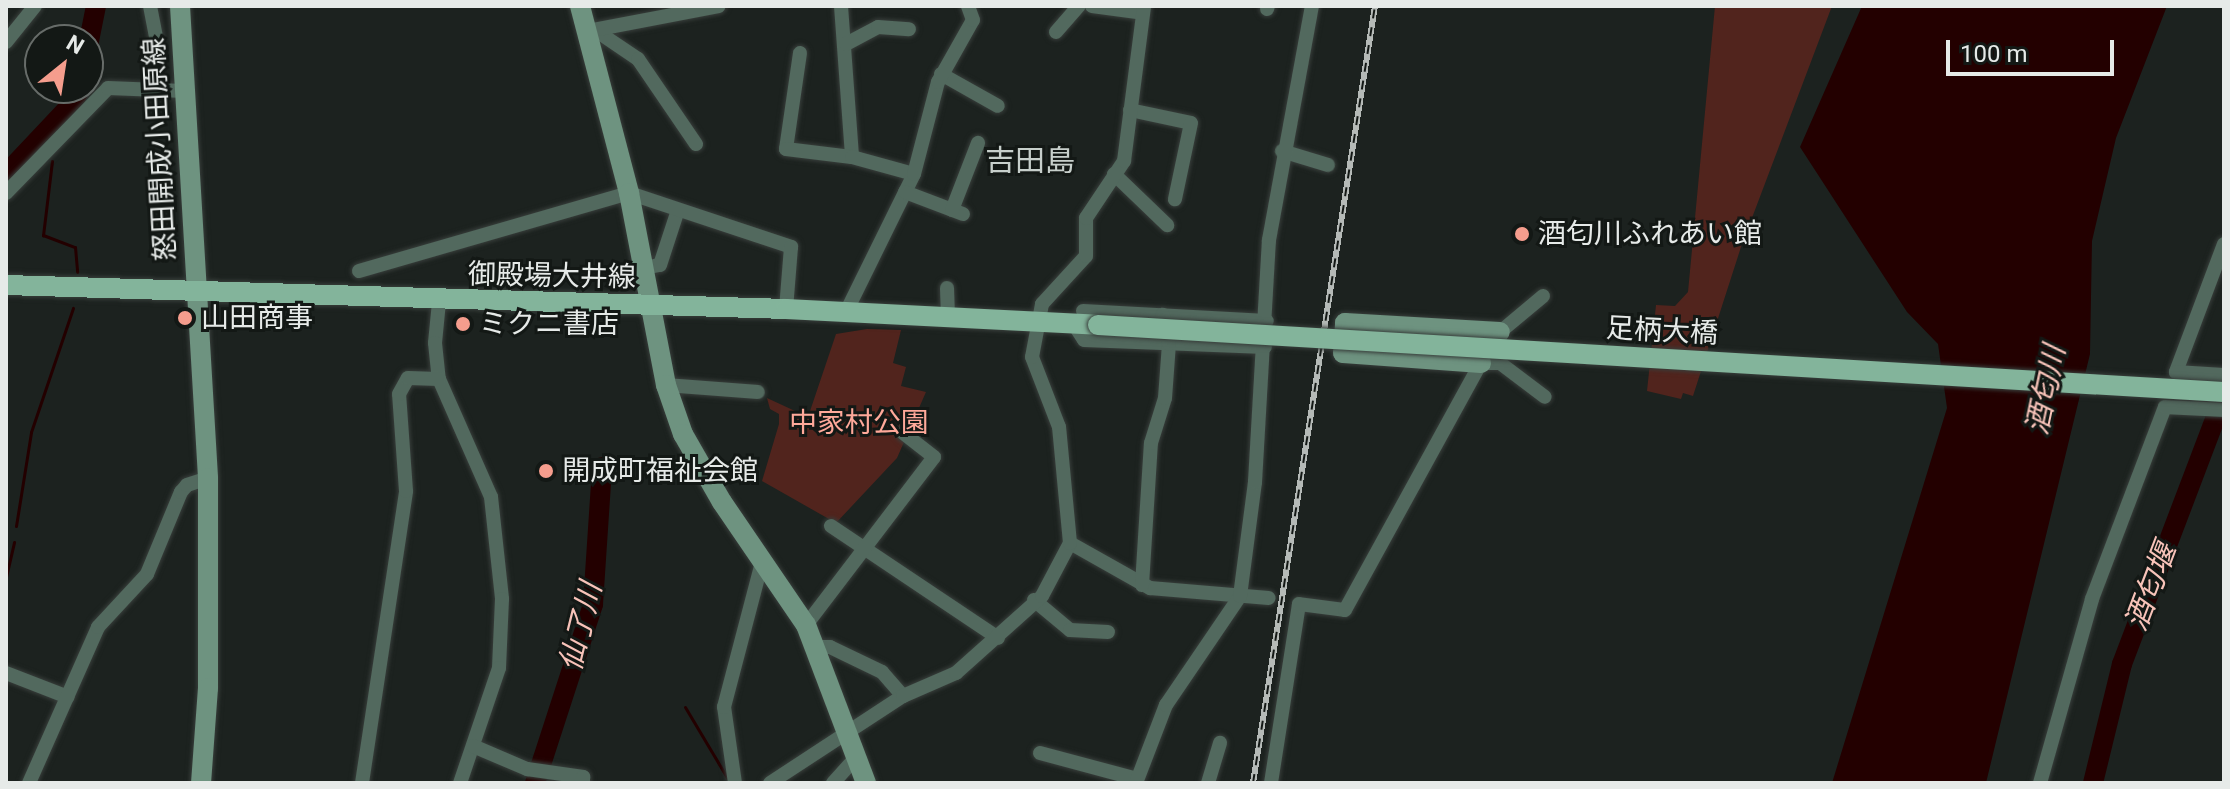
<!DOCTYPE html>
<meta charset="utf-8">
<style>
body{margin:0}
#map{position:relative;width:2230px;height:789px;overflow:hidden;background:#1c221f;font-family:Roboto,"Noto Sans JP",sans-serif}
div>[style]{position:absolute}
.green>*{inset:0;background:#51241d}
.water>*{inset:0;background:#230000}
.stream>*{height:3px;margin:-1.5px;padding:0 1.5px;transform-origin:1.5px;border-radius:1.5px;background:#230000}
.river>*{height:20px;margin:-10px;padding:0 10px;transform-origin:10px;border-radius:10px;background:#230000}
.roads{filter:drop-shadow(0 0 2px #383e3b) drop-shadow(0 0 2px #383e3b)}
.street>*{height:14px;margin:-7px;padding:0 7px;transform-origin:7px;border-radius:7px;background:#52695e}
.secondary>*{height:20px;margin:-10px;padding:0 10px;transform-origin:10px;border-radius:10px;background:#6e9380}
.primary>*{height:20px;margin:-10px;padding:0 10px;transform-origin:10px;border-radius:10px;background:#83b49b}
.rail>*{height:6px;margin-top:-3px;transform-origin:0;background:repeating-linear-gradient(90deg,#131815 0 9px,#b5bab7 0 18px);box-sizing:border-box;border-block:2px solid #b5bab7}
.bridges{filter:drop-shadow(0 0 2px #383e3b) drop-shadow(0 0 2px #383e3b)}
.primary-bridge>*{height:20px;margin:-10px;padding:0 10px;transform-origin:10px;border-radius:10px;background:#83b49b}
.dots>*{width:22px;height:22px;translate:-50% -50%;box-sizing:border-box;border:4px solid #131815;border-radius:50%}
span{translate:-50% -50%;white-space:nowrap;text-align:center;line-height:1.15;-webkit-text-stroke:6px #131815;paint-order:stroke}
.street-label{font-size:28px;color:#e6eae8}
.poi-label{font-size:28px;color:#e6eae8}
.left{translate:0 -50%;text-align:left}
.park-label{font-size:28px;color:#ffa99a}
.neighbourhood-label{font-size:30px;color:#c7cfcb}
.water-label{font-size:30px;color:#f8c3b9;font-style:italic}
.frame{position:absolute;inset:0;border:8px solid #e6eae8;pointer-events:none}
.north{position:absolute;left:24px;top:24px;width:80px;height:80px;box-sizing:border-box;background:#131815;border:2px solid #676c69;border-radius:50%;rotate:30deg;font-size:22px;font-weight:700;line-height:32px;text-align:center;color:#e6eae8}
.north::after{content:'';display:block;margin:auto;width:28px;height:36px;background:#f59d8d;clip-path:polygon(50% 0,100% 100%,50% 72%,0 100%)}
.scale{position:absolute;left:1946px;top:40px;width:168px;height:36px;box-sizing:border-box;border:4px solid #e6eae8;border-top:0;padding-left:10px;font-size:24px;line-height:28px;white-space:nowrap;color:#e6eae8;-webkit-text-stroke:6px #131815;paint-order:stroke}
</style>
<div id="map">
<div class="green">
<div style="clip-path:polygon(1715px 6px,1832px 6px,1741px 247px,1693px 396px,1683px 393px,1681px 399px,1647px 391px,1656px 305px,1675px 306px,1688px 292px)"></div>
<div style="clip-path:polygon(867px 329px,901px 330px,893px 363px,906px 367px,901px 386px,926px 392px,897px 458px,836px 523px,762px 481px,779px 424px,779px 414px,770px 409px,767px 398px,808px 417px,836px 334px)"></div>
</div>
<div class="water">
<div style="clip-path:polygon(1862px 6px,2167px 6px,2116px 138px,2092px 241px,2090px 354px,1986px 783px,1832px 783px,1947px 408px,1938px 344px,1907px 312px,1800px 147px)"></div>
</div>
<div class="stream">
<div style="left:48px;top:129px;width:12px;rotate:85deg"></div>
<div style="left:52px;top:161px;width:75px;rotate:96.9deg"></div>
<div style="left:43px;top:235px;width:34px;rotate:21deg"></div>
<div style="left:75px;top:247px;width:25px;rotate:85deg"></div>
<div style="left:16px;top:526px;width:95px;rotate:-80.9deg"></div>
<div style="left:31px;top:432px;width:131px;rotate:-71.3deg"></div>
<div style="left:6px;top:577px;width:36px;rotate:-77deg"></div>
<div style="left:685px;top:707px;width:84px;rotate:59.2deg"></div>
</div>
<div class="river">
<div style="left:88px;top:46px;width:41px;rotate:-78.7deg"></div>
<div style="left:6px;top:174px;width:98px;rotate:-46.7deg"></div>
<div style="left:73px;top:103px;width:17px;rotate:-65deg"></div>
<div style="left:535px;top:783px;width:188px;rotate:-72deg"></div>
<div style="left:593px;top:604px;width:137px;rotate:-86.2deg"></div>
<div style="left:2093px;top:783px;width:122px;rotate:-76.3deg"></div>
<div style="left:2122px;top:664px;width:287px;rotate:-69.2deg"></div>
</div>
<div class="roads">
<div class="street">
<div style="left:150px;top:6px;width:33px;rotate:79deg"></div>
<div style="left:841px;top:6px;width:151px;rotate:85.8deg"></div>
<div style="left:1092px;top:6px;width:51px;rotate:7.8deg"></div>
<div style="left:1267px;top:9px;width:3px;rotate:-72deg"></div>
<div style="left:595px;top:30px;width:52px;rotate:34deg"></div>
<div style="left:638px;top:59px;width:103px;rotate:55.7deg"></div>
<div style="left:588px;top:31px;width:133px;rotate:-10.8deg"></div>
<div style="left:1056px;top:32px;width:35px;rotate:-49deg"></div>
<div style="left:6px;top:42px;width:46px;rotate:-51.1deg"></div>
<div style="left:846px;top:44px;width:36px;rotate:-28deg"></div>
<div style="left:878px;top:27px;width:31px;rotate:4deg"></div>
<div style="left:800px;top:53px;width:97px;rotate:98.3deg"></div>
<div style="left:786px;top:149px;width:66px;rotate:6.9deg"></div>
<div style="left:852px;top:157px;width:64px;rotate:15.3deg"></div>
<div style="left:914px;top:174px;width:154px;rotate:116.2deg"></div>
<div style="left:941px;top:74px;width:65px;rotate:29.3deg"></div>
<div style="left:1130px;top:110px;width:62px;rotate:12deg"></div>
<div style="left:1191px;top:123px;width:78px;rotate:101.9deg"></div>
<div style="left:1282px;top:151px;width:48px;rotate:16.9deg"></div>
<div style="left:914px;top:174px;width:95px;rotate:-75.4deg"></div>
<div style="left:938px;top:82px;width:71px;rotate:-60.6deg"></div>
<div style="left:973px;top:20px;width:15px;rotate:-110deg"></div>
<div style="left:1114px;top:174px;width:74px;rotate:43.9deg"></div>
<div style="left:905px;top:192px;width:62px;rotate:20.8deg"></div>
<div style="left:6px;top:193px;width:146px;rotate:-45.8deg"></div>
<div style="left:108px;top:88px;width:76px;rotate:2.3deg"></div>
<div style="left:952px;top:210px;width:72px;rotate:-68.8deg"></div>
<div style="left:2224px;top:244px;width:137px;rotate:110.6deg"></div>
<div style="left:2176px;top:372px;width:48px;rotate:3.6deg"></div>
<div style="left:644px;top:268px;width:16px;rotate:-11deg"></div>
<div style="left:660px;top:265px;width:58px;rotate:-71.9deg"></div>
<div style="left:359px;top:271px;width:281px;rotate:-16.1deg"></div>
<div style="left:629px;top:193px;width:171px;rotate:18.4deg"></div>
<div style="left:791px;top:247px;width:62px;rotate:94.6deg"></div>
<div style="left:947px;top:288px;width:29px;rotate:88deg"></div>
<div style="left:439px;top:302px;width:41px;rotate:95.6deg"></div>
<div style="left:435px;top:343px;width:36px;rotate:84deg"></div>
<div style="left:439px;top:379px;width:129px;rotate:66.2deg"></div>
<div style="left:491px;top:497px;width:103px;rotate:83.8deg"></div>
<div style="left:502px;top:599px;width:69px;rotate:92.5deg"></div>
<div style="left:499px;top:668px;width:121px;rotate:108.7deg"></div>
<div style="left:1083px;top:311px;width:184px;rotate:3.1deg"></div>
<div style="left:1073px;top:323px;width:20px;rotate:57deg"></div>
<div style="left:1084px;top:340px;width:181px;rotate:2.2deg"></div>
<div style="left:1500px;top:340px;width:8px;rotate:-90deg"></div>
<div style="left:1500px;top:332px;width:56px;rotate:-39.9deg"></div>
<div style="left:666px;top:385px;width:92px;rotate:4.4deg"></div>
<div style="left:831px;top:526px;width:201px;rotate:33.8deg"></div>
<div style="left:1070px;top:543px;width:92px;rotate:29.4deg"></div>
<div style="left:1150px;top:588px;width:119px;rotate:4.8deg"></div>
<div style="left:1142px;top:585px;width:142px;rotate:-86.4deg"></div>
<div style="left:1151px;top:443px;width:47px;rotate:-72.7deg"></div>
<div style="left:1165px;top:398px;width:54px;rotate:-85.8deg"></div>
<div style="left:1169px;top:344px;width:30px;rotate:-102deg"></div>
<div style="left:1034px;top:600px;width:47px;rotate:39.8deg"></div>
<div style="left:1070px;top:630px;width:38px;rotate:3deg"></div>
<div style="left:806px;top:625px;width:211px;rotate:-52.7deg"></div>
<div style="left:934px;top:457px;width:39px;rotate:-142deg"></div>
<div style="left:817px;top:647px;width:13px"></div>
<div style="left:830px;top:647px;width:58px;rotate:25.7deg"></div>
<div style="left:882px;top:672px;width:32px;rotate:49deg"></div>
<div style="left:6px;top:673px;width:66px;rotate:21.2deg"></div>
<div style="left:473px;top:746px;width:59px;rotate:23.1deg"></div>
<div style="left:527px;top:769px;width:57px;rotate:8.1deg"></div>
<div style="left:583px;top:777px;width:6px;rotate:90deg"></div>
<div style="left:1040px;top:753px;width:100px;rotate:15deg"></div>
<div style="left:29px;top:783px;width:171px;rotate:-66.1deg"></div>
<div style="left:98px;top:627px;width:72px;rotate:-47.2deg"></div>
<div style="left:147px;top:574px;width:89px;rotate:-67.5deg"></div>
<div style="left:181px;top:492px;width:9px;rotate:-49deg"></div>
<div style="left:187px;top:485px;width:22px;rotate:-18deg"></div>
<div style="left:362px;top:783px;width:295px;rotate:-81.4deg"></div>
<div style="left:406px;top:491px;width:97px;rotate:-94.1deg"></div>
<div style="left:399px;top:394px;width:18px;rotate:-61deg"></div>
<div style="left:408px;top:378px;width:31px;rotate:2deg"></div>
<div style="left:735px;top:783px;width:77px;rotate:-98.2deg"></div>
<div style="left:724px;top:707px;width:150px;rotate:-75.3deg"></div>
<div style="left:770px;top:783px;width:159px;rotate:-33.2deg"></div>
<div style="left:903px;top:696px;width:58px;rotate:-23.5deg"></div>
<div style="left:956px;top:673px;width:115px;rotate:-41.8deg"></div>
<div style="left:1042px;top:596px;width:60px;rotate:-62.2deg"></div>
<div style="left:1070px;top:543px;width:117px;rotate:-95.4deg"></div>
<div style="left:1059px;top:427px;width:75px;rotate:-111.1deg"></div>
<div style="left:1032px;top:357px;width:54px;rotate:-79.3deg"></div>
<div style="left:1042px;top:304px;width:65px;rotate:-47.5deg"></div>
<div style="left:1086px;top:256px;width:38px;rotate:-90deg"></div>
<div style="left:1086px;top:218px;width:69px;rotate:-56.3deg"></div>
<div style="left:1124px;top:161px;width:156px;rotate:-82.6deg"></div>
<div style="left:833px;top:783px;width:36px;rotate:-48deg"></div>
<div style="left:1136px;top:783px;width:84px;rotate:-69deg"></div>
<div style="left:1166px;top:705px;width:132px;rotate:-55.8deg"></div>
<div style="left:1240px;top:596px;width:115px;rotate:-82.5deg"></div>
<div style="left:1255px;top:482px;width:242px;rotate:-86.7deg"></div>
<div style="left:1269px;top:240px;width:238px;rotate:-79.6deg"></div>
<div style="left:1208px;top:783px;width:42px;rotate:-73.3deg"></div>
<div style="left:1271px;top:783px;width:181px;rotate:-81.1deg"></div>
<div style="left:1299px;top:604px;width:46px;rotate:7.4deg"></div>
<div style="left:1345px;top:610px;width:282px;rotate:-61.2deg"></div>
<div style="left:1481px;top:363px;width:19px"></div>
<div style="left:1500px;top:363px;width:56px;rotate:37.1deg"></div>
<div style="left:2040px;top:783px;width:191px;rotate:-74.2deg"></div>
<div style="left:2092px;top:599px;width:205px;rotate:-69.2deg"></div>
<div style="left:2165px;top:407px;width:59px;rotate:2.9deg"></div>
</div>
<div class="secondary">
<div style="left:180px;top:6px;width:473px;rotate:86.6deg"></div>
<div style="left:208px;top:478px;width:210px;rotate:90deg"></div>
<div style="left:208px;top:688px;width:95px;rotate:94.2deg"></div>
<div style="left:580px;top:6px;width:193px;rotate:75.3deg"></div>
<div style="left:629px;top:193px;width:196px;rotate:79.1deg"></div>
<div style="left:666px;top:385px;width:52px;rotate:70.9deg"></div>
<div style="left:683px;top:434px;width:78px;rotate:60.2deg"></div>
<div style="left:722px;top:502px;width:149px;rotate:55.7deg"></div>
<div style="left:806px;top:625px;width:169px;rotate:69.2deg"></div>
<div style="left:1481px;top:363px;width:138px;rotate:-175.9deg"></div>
<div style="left:1343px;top:353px;width:30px;rotate:-86deg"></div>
<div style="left:1345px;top:323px;width:155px;rotate:3.3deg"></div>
</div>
<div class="primary">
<div style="left:6px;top:285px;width:780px;rotate:1.76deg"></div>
<div style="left:786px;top:309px;width:312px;rotate:2.9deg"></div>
</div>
</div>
<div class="rail">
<div style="left:1253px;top:783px;width:787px;rotate:-81.08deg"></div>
</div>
<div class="bridges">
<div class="primary-bridge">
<div style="left:1098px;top:325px;width:1128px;rotate:3.41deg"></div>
</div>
</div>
<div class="dots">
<div style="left:1522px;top:234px;background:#f59d8d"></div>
<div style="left:185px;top:318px;background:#f59d8d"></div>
<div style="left:463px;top:324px;background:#f59d8d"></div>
<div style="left:546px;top:471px;background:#f59d8d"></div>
</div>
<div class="street-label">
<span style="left:160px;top:149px;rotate:-93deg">怒田開成小田原線</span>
<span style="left:552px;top:276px;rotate:1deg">御殿場大井線</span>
<span style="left:1662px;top:331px;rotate:3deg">足柄大橋</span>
</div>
<div class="poi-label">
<span class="left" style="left:1538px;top:234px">酒匂川ふれあい館</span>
<span class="left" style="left:201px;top:318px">山田商事</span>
<span class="left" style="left:479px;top:324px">ミクニ書店</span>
<span class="left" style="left:562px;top:471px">開成町福祉会館</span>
</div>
<div class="park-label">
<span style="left:859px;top:423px">中家村公園</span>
</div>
<div class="neighbourhood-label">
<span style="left:1030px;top:161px">吉田島</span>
</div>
<div class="water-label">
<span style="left:2046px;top:390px;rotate:-78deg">酒匂川</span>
<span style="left:2151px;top:587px;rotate:-69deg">酒匂堰</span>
<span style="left:581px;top:627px;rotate:-76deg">仙了川</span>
</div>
<div class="frame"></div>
<div class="north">N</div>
<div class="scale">100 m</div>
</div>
